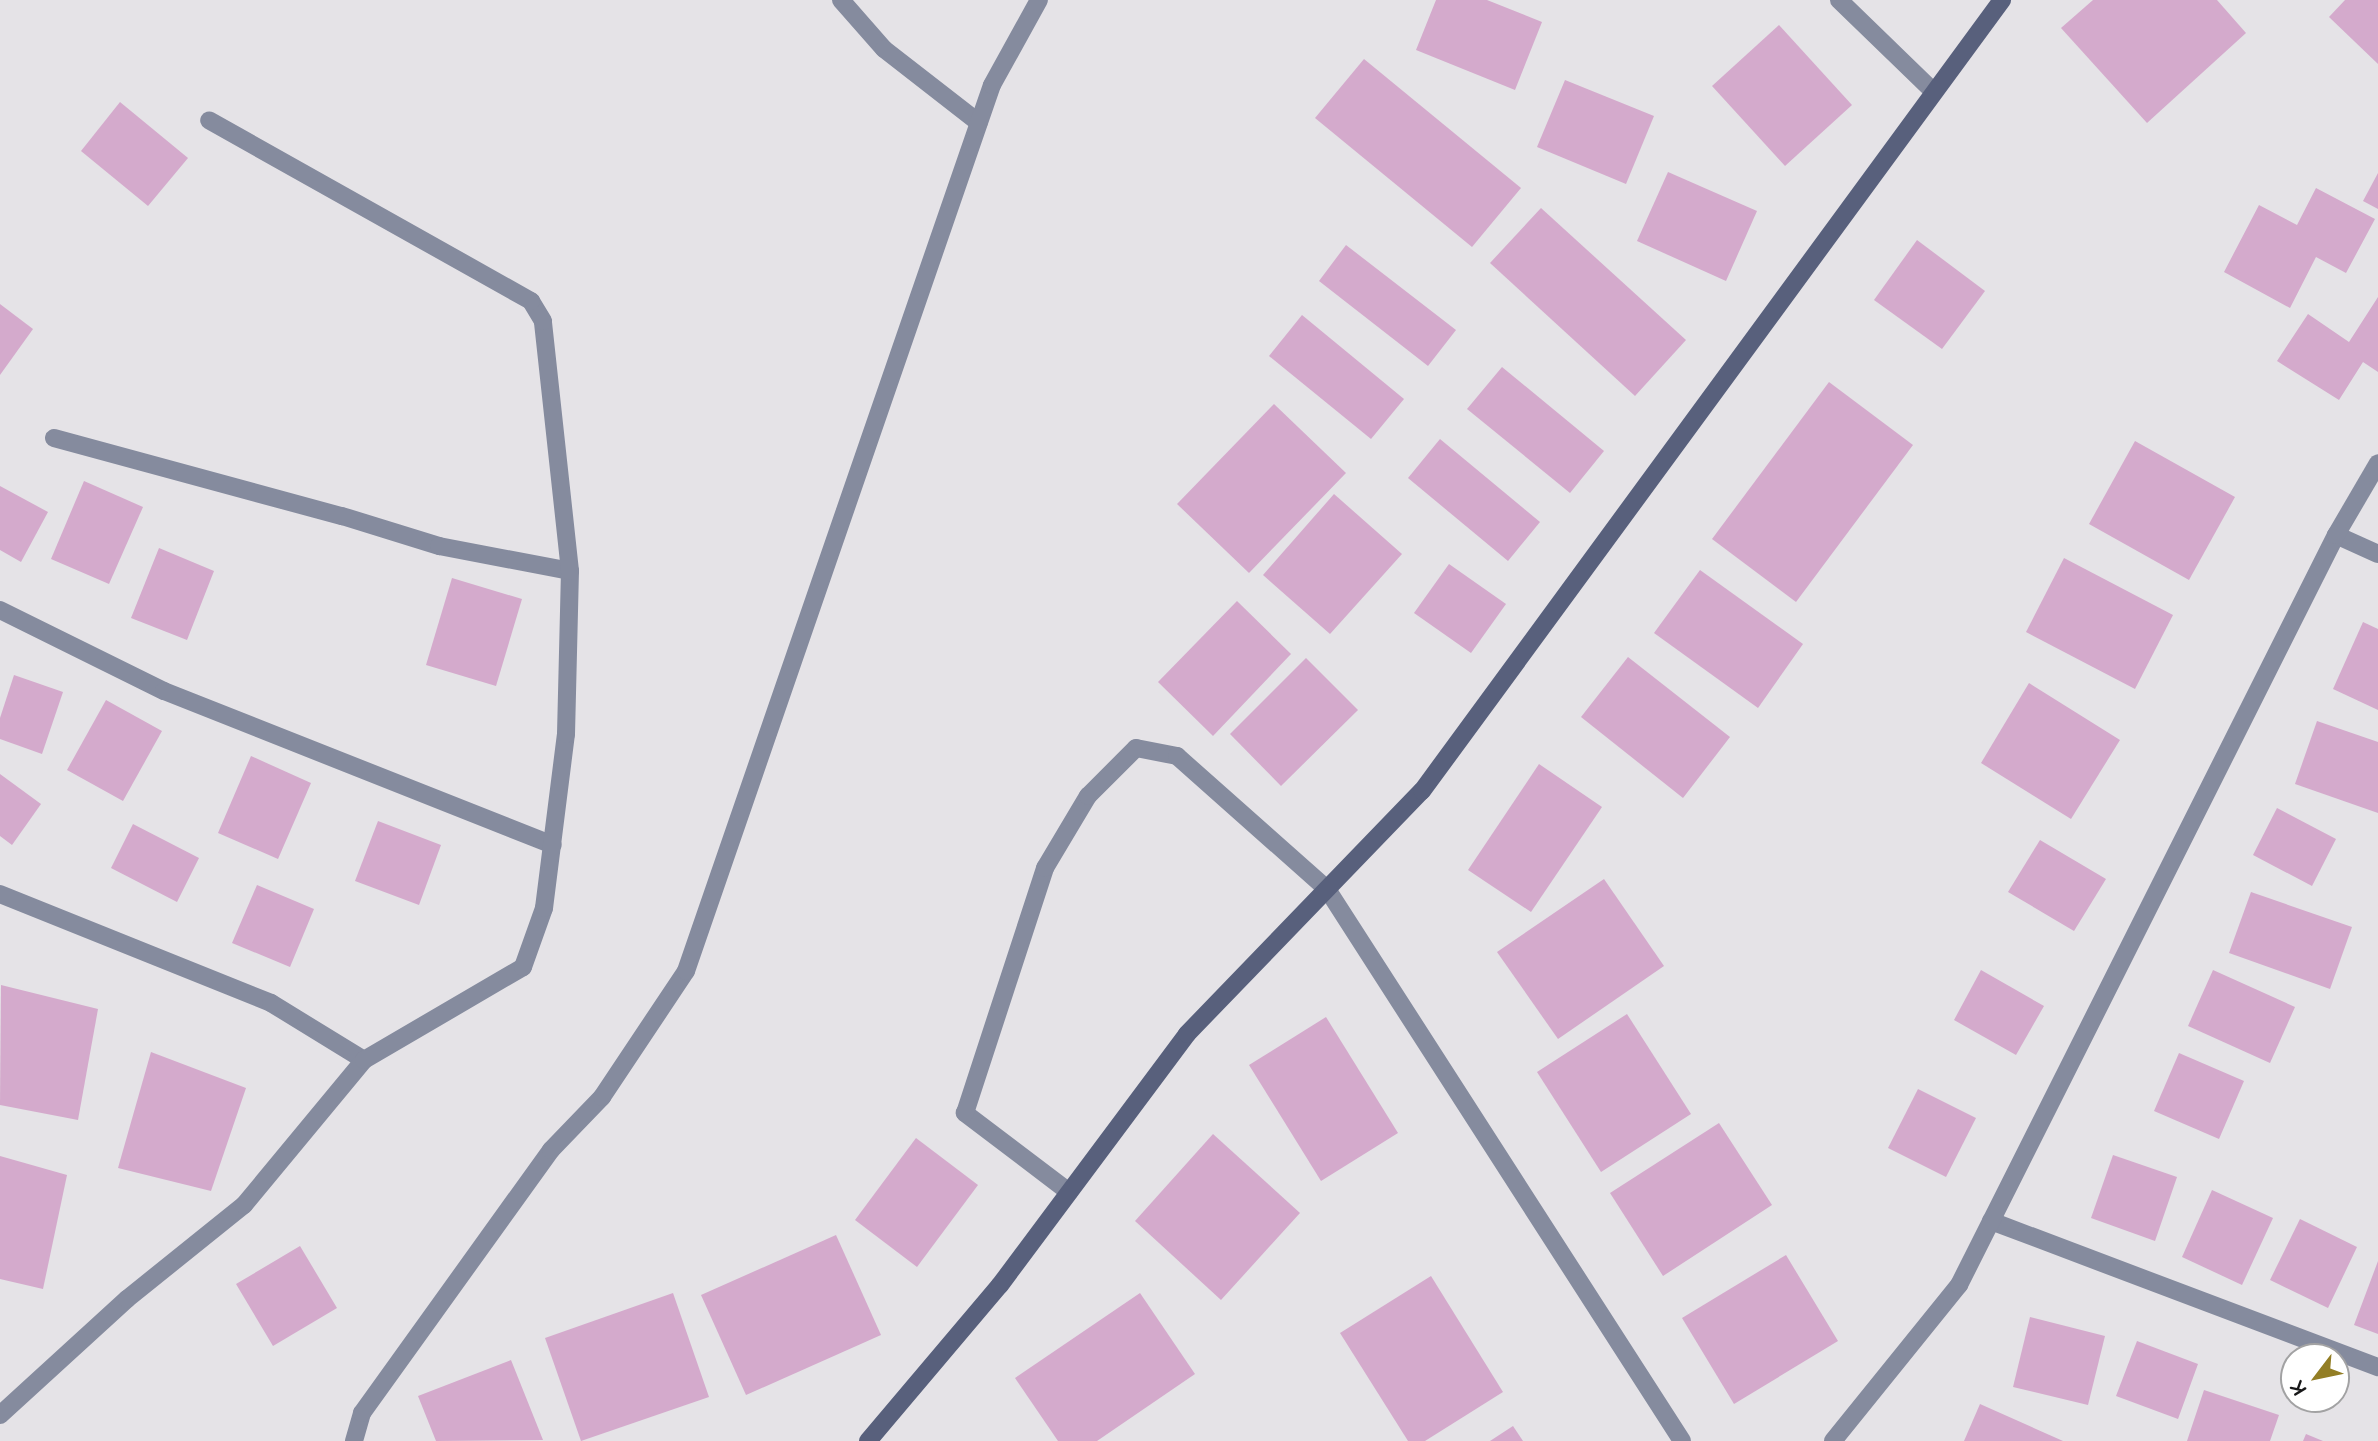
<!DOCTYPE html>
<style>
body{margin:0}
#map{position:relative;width:2378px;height:1441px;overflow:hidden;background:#e5e3e7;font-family:"Varela Round",sans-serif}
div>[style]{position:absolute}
.building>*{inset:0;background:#d4aacc}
.street>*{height:18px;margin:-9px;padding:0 9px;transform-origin:9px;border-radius:9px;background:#858b9e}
.secondary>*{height:18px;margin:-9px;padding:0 9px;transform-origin:9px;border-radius:9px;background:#58607c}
span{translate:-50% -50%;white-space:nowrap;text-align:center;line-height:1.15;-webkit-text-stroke:5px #fff;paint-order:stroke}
.north{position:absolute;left:2280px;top:1343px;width:70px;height:70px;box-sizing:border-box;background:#fff;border:2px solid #a2a2a3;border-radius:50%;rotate:238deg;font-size:19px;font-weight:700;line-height:28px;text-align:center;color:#171718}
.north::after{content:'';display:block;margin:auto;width:24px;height:32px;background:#937e25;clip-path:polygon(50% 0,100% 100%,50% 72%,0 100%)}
</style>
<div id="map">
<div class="building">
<div style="clip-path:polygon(1436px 0,1487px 0,1542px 22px,1515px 90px,1416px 50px)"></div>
<div style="clip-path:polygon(2093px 0,2217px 0,2246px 33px,2147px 123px,2061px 28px)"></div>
<div style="clip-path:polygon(2345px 0,2378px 0,2378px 64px,2329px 17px)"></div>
<div style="clip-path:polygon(1779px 25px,1852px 105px,1785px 166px,1712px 86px)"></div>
<div style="clip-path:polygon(1364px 59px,1521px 188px,1472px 247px,1315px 118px)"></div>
<div style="clip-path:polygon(1565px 80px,1654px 116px,1626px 184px,1537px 147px)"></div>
<div style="clip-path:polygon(120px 102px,188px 158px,148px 206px,81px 151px)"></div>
<div style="clip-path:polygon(1668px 172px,1757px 211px,1726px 281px,1637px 241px)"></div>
<div style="clip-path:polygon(2378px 173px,2378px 209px,2363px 201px)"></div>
<div style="clip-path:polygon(2316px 188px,2375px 219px,2346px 273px,2316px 257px,2290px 308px,2224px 272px,2259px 205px,2297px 225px)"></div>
<div style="clip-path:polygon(1541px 208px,1686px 340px,1635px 396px,1490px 263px)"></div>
<div style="clip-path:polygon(1917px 240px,1985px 291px,1942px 349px,1874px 300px)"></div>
<div style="clip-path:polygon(1346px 245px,1456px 330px,1428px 366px,1319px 281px)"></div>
<div style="clip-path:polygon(2378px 297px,2378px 372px,2363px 362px,2339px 400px,2277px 361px,2308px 314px,2349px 342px)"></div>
<div style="clip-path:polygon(0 304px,33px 329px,0 375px)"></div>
<div style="clip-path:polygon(1302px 315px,1404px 399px,1371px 439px,1269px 356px)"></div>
<div style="clip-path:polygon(1502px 367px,1604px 451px,1570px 493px,1467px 409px)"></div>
<div style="clip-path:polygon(1829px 382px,1913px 445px,1796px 602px,1712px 539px)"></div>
<div style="clip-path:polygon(1274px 404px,1346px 473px,1249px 573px,1177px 504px)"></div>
<div style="clip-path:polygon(1440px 439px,1540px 522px,1508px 561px,1408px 478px)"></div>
<div style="clip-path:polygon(2135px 441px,2235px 497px,2189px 580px,2089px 524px)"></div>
<div style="clip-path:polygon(84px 481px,143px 507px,109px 584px,51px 559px)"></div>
<div style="clip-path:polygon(0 486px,48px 512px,21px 562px,0 550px)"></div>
<div style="clip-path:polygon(1334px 494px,1402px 554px,1330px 634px,1263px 575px)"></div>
<div style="clip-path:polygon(159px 548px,214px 571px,187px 640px,131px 618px)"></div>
<div style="clip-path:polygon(2064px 558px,2173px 615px,2135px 689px,2026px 632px)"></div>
<div style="clip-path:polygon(1449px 564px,1506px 604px,1471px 653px,1414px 613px)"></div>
<div style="clip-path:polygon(1700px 570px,1803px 644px,1758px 708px,1654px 633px)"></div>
<div style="clip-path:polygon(452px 578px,522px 599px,496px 686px,426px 665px)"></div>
<div style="clip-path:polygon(1237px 601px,1291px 654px,1213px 736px,1158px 682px)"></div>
<div style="clip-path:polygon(2363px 622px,2378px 629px,2378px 710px,2333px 689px)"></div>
<div style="clip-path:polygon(1628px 657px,1730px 737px,1683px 798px,1581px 717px)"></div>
<div style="clip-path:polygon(1306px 658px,1358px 710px,1281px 786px,1230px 734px)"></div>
<div style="clip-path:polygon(14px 675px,63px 692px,42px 754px,0 739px,0 718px)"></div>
<div style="clip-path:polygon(2029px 683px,2120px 740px,2071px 819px,1981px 763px)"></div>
<div style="clip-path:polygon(106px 700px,162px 731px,123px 801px,67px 770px)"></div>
<div style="clip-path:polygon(2317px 721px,2378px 742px,2378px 813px,2295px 784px)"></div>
<div style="clip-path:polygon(251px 756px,311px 783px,278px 859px,218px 833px)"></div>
<div style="clip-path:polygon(1539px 764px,1602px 807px,1531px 912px,1468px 870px)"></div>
<div style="clip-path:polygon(0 774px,41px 804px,12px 845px,0 836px)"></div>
<div style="clip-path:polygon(2277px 808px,2336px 839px,2312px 886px,2253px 855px)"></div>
<div style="clip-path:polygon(378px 821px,441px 845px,419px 905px,355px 881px)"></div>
<div style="clip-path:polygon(133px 824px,199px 858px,177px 902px,111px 868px)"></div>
<div style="clip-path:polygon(2040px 840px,2106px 879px,2074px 931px,2008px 892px)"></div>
<div style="clip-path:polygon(1604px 879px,1664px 966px,1558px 1039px,1497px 952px)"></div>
<div style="clip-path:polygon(257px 885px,314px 909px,290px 967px,232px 943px)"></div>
<div style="clip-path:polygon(2251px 892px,2352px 927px,2330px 989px,2229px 953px)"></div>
<div style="clip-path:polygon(1981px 970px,2044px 1006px,2016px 1055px,1954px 1020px)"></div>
<div style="clip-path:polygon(2213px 970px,2295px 1007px,2270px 1063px,2188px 1026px)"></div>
<div style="clip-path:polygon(1px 985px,98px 1009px,78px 1120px,0 1105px)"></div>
<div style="clip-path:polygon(1627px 1014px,1691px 1114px,1601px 1172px,1537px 1072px)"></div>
<div style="clip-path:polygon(1326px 1017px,1398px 1133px,1321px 1181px,1249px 1065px)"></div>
<div style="clip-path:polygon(151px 1052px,246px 1088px,211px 1191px,118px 1168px)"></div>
<div style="clip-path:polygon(2179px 1053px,2244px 1081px,2219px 1139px,2154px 1111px)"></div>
<div style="clip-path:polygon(1918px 1089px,1976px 1118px,1946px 1177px,1888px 1148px)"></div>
<div style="clip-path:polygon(1719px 1123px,1772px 1205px,1663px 1276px,1610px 1193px)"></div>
<div style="clip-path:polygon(1213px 1134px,1300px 1213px,1221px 1300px,1135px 1221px)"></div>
<div style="clip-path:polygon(916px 1138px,978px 1185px,917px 1267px,855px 1220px)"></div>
<div style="clip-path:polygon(2113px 1155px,2177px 1177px,2155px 1241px,2091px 1218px)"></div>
<div style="clip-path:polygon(0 1156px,67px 1175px,43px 1289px,0 1279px)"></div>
<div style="clip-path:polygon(2212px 1190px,2273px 1218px,2242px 1285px,2182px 1257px)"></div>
<div style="clip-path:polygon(2300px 1219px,2357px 1247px,2328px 1308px,2270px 1280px)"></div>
<div style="clip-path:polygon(836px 1235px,881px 1335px,746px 1395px,701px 1295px)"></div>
<div style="clip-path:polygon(300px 1246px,337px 1308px,273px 1346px,236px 1284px)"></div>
<div style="clip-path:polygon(1786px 1255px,1838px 1341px,1734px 1404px,1682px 1318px)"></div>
<div style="clip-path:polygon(2378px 1261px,2378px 1334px,2354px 1325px)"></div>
<div style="clip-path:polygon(1431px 1276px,1503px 1392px,1425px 1441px,1408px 1441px,1340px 1333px)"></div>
<div style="clip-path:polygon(673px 1293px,709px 1397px,581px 1441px,545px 1338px)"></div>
<div style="clip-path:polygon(1140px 1293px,1195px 1374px,1097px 1441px,1058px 1441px,1015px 1378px)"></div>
<div style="clip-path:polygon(2030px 1317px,2105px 1336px,2088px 1405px,2013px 1387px)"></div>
<div style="clip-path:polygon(2137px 1341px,2198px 1364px,2178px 1419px,2116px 1396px)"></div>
<div style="clip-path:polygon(511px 1360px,543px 1440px,436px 1441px,418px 1396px)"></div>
<div style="clip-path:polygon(2204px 1390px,2279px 1415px,2270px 1441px,2187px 1441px)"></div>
<div style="clip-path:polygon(1980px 1404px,2063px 1441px,1964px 1441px)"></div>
<div style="clip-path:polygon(1513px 1426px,1523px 1441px,1490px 1441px)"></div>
<div style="clip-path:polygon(2306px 1434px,2323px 1441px,2303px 1441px)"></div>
</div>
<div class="street">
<div style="left:841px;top:0;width:65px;rotate:48.7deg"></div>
<div style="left:884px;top:49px;width:120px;rotate:37.9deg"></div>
<div style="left:1839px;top:0;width:132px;rotate:44.1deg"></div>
<div style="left:54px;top:438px;width:298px;rotate:15.2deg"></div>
<div style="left:342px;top:516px;width:102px;rotate:17.2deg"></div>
<div style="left:439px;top:546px;width:133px;rotate:10.8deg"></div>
<div style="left:2336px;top:535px;width:46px;rotate:24.3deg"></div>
<div style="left:0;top:610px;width:183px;rotate:26.3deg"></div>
<div style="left:164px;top:691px;width:418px;rotate:21.6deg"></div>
<div style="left:0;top:894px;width:292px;rotate:21.9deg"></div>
<div style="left:271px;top:1003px;width:109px;rotate:31.5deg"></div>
<div style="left:1069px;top:1192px;width:131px;rotate:-142.8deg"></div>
<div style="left:965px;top:1113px;width:258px;rotate:-71.9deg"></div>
<div style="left:1045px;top:868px;width:84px;rotate:-59.2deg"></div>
<div style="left:1088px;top:796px;width:68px;rotate:-45deg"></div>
<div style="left:1136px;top:748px;width:42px;rotate:11deg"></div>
<div style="left:1177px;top:756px;width:200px;rotate:41.6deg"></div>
<div style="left:1327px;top:889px;width:656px;rotate:57.25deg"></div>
<div style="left:1991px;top:1221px;width:414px;rotate:20.7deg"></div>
<div style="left:0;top:1415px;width:172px;rotate:-42.4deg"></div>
<div style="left:127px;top:1299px;width:150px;rotate:-38.8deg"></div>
<div style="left:244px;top:1205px;width:188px;rotate:-50.4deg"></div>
<div style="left:364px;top:1060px;width:184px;rotate:-30.3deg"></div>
<div style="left:523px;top:967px;width:63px;rotate:-70.4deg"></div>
<div style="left:544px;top:908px;width:175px;rotate:-82.8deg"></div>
<div style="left:566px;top:734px;width:163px;rotate:-88.6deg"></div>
<div style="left:570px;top:571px;width:251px;rotate:-96.2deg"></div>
<div style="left:543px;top:321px;width:23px;rotate:-121deg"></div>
<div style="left:531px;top:301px;width:369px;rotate:-150.7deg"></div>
<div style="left:354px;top:1441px;width:29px;rotate:-74deg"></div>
<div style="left:362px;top:1413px;width:324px;rotate:-54.3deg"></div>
<div style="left:551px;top:1150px;width:74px;rotate:-46.1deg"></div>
<div style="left:602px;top:1097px;width:151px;rotate:-56.3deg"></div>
<div style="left:686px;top:971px;width:937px;rotate:-70.95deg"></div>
<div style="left:992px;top:85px;width:97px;rotate:-61.1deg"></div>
<div style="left:1833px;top:1441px;width:201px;rotate:-51.1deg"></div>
<div style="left:1959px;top:1285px;width:839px;rotate:-63.31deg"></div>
<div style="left:2336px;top:535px;width:83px;rotate:-59.7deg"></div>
</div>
<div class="secondary">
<div style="left:868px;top:1441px;width:204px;rotate:-49.8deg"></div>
<div style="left:1000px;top:1285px;width:313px;rotate:-53.3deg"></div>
<div style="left:1187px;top:1034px;width:338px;rotate:-46deg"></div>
<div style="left:1422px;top:791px;width:981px;rotate:-53.75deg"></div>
</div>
<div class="north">K</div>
</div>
